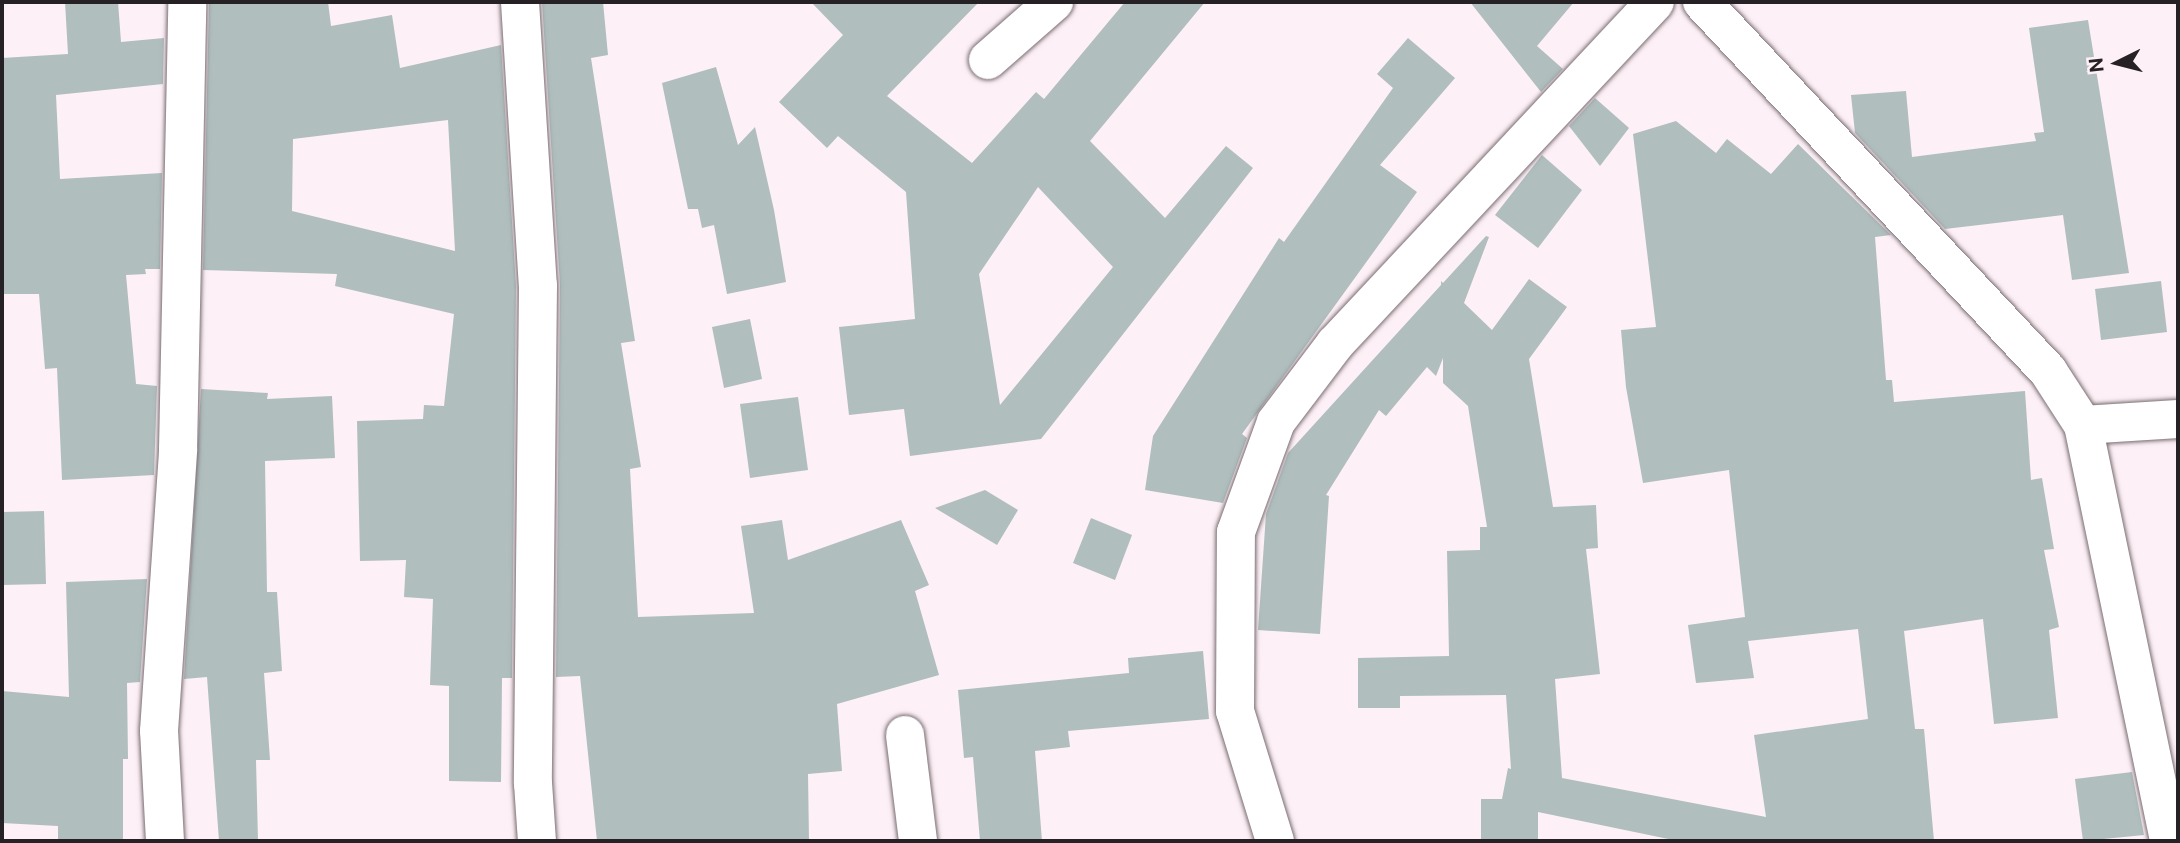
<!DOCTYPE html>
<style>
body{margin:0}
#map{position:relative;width:2180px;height:843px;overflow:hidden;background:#fdf0f6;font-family:"Public Sans",sans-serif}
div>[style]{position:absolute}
.building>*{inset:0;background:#b0bebe}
.roads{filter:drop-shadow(0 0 2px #786d72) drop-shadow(0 0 2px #786d72)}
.minor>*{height:38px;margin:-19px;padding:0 19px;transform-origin:19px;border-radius:19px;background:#fff}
span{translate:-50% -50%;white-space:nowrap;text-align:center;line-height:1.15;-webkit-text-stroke:5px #fdf0f6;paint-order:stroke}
.frame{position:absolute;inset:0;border:4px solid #262124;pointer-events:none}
.north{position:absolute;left:2082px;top:28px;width:70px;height:70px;-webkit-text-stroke:5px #fdf0f6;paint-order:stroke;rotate:264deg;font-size:19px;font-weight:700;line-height:28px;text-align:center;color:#262124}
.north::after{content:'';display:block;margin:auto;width:24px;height:32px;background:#262124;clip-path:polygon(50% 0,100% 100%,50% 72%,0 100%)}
</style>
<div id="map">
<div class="building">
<div style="clip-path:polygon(65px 2px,118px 2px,121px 42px,164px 38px,163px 84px,56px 95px,60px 179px,162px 173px,160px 269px,145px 269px,146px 274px,126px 275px,136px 384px,157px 386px,154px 475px,62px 480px,57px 368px,45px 369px,39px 294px,2px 294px,2px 58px,68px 54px)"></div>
<div style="clip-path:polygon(evenodd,209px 2px,328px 2px,331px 26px,392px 15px,400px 68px,501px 45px,516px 286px,512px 678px,502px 678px,501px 782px,449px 781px,449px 686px,430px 685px,433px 599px,404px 597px,406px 560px,360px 561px,357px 421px,423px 419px,424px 405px,444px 406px,454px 314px,335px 286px,337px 274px,203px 270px,209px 2px,448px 120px,455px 251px,292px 211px,293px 139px,448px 120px)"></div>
<div style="clip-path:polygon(542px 2px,603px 2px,608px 55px,591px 58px,635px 341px,621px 343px,641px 467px,630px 469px,638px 617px,754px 613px,741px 526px,782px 520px,788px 560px,901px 520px,929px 585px,915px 591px,939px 675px,837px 704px,842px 771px,808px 774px,809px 841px,597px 841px,580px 676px,556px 677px,560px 285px)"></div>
<div style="clip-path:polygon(evenodd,811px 2px,979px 2px,887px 96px,972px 163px,1036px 92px,1044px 99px,1125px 2px,1205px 2px,1090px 141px,1165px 218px,1226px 146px,1253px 168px,1041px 439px,910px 456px,904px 409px,849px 415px,839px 327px,915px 319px,906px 192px,838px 136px,827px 148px,779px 102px,843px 35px,811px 2px,1038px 187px,1113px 267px,1000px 405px,979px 274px,1038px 187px)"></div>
<div style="clip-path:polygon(1470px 2px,1574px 2px,1537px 46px,1563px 69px,1541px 92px)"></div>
<div style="clip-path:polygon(2088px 20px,2129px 273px,2072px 280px,2063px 215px,1945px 229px,1855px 133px,1851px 95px,1906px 91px,1912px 157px,2036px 141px,2034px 133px,2044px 132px,2029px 28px)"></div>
<div style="clip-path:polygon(1408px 38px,1455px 78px,1380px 165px,1417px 192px,1242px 434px,1247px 438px,1223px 503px,1145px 490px,1153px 436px,1279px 238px,1284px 242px,1393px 88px,1377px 74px)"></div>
<div style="clip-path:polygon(716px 67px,738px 145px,755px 127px,774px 210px,786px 282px,727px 294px,714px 225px,702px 228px,698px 209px,688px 209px,662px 83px)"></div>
<div style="clip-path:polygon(1595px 98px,1629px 128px,1600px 166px,1569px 126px)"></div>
<div style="clip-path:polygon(1676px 121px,1716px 153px,1727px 139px,1771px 174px,1798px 144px,1891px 235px,1875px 237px,1886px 380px,1892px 380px,1894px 402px,2025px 391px,2031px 480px,2042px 478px,2054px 549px,2044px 550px,2059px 627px,2049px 630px,2058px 718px,1994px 724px,1983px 619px,1904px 631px,1915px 729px,1924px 729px,1934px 841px,1678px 841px,1538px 812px,1538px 841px,1481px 841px,1481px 799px,1502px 799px,1508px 768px,1511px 769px,1506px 695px,1400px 696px,1400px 708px,1358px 708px,1358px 658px,1449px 656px,1447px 551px,1480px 550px,1480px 527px,1487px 527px,1468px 406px,1443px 383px,1443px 358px,1436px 376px,1427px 367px,1386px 416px,1379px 410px,1326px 495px,1329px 496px,1320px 634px,1258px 630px,1266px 514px,1288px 453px,1441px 285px,1441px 281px,1443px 283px,1486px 236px,1489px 237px,1464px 303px,1492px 330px,1529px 279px,1567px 307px,1529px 359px,1553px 507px,1596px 505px,1598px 548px,1586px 549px,1600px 674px,1555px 679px,1562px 778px,1766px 817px,1754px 735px,1868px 719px,1858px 629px,1748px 641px,1754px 678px,1696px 683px,1688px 625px,1745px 617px,1729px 470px,1643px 483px,1626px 387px,1621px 330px,1656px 327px,1633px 134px)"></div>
<div style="clip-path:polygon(1542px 155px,1582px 190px,1538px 248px,1495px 215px)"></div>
<div style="clip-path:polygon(2161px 281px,2167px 332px,2101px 340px,2095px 289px)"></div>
<div style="clip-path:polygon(750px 319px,762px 379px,724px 388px,712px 327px)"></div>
<div style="clip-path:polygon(201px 389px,268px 393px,267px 399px,332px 396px,335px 458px,265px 461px,267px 592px,277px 592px,282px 671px,264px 673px,270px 760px,256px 760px,258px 841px,219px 841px,207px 677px,184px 679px)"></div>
<div style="clip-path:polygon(798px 397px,808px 470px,750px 478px,740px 404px)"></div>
<div style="clip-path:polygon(985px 490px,1018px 510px,997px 545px,935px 508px)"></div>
<div style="clip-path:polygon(44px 511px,46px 584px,2px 585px,2px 512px)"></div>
<div style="clip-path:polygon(1091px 518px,1132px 535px,1115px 580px,1073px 563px)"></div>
<div style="clip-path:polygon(147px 579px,140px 682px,127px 683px,128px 759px,123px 759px,123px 841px,58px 841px,58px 826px,2px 823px,2px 691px,69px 697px,66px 582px)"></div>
<div style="clip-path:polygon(1203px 651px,1209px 719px,1068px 731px,1070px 747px,1035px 751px,1042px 841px,980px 841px,973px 757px,964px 758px,958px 690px,1129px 673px,1128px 658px)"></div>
<div style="clip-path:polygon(2132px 772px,2144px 835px,2083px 841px,2075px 779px)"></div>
</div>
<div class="roads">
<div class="minor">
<div style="left:520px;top:2px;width:284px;rotate:86.4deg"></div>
<div style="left:538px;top:285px;width:498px;rotate:90.6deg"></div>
<div style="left:533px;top:783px;width:58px;rotate:86.1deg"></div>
<div style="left:1702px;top:2px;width:506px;rotate:46.84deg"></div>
<div style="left:2048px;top:371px;width:64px;rotate:57.1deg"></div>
<div style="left:2083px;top:425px;width:425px;rotate:78.3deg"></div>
<div style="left:988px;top:60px;width:88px;rotate:-41.3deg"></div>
<div style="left:2083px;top:425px;width:95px;rotate:-3.6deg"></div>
<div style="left:905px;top:735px;width:107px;rotate:83deg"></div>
<div style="left:165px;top:841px;width:110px;rotate:-93.1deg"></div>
<div style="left:159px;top:731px;width:283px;rotate:-86.1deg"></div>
<div style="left:178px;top:449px;width:447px;rotate:-88.8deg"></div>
<div style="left:1275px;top:841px;width:136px;rotate:-107.1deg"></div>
<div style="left:1235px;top:711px;width:179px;rotate:-89.7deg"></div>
<div style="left:1236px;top:532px;width:117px;rotate:-70deg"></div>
<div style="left:1276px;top:422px;width:98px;rotate:-52.9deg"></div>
<div style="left:1335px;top:344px;width:468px;rotate:-46.9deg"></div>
</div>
</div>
<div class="frame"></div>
<div class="north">N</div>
</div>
